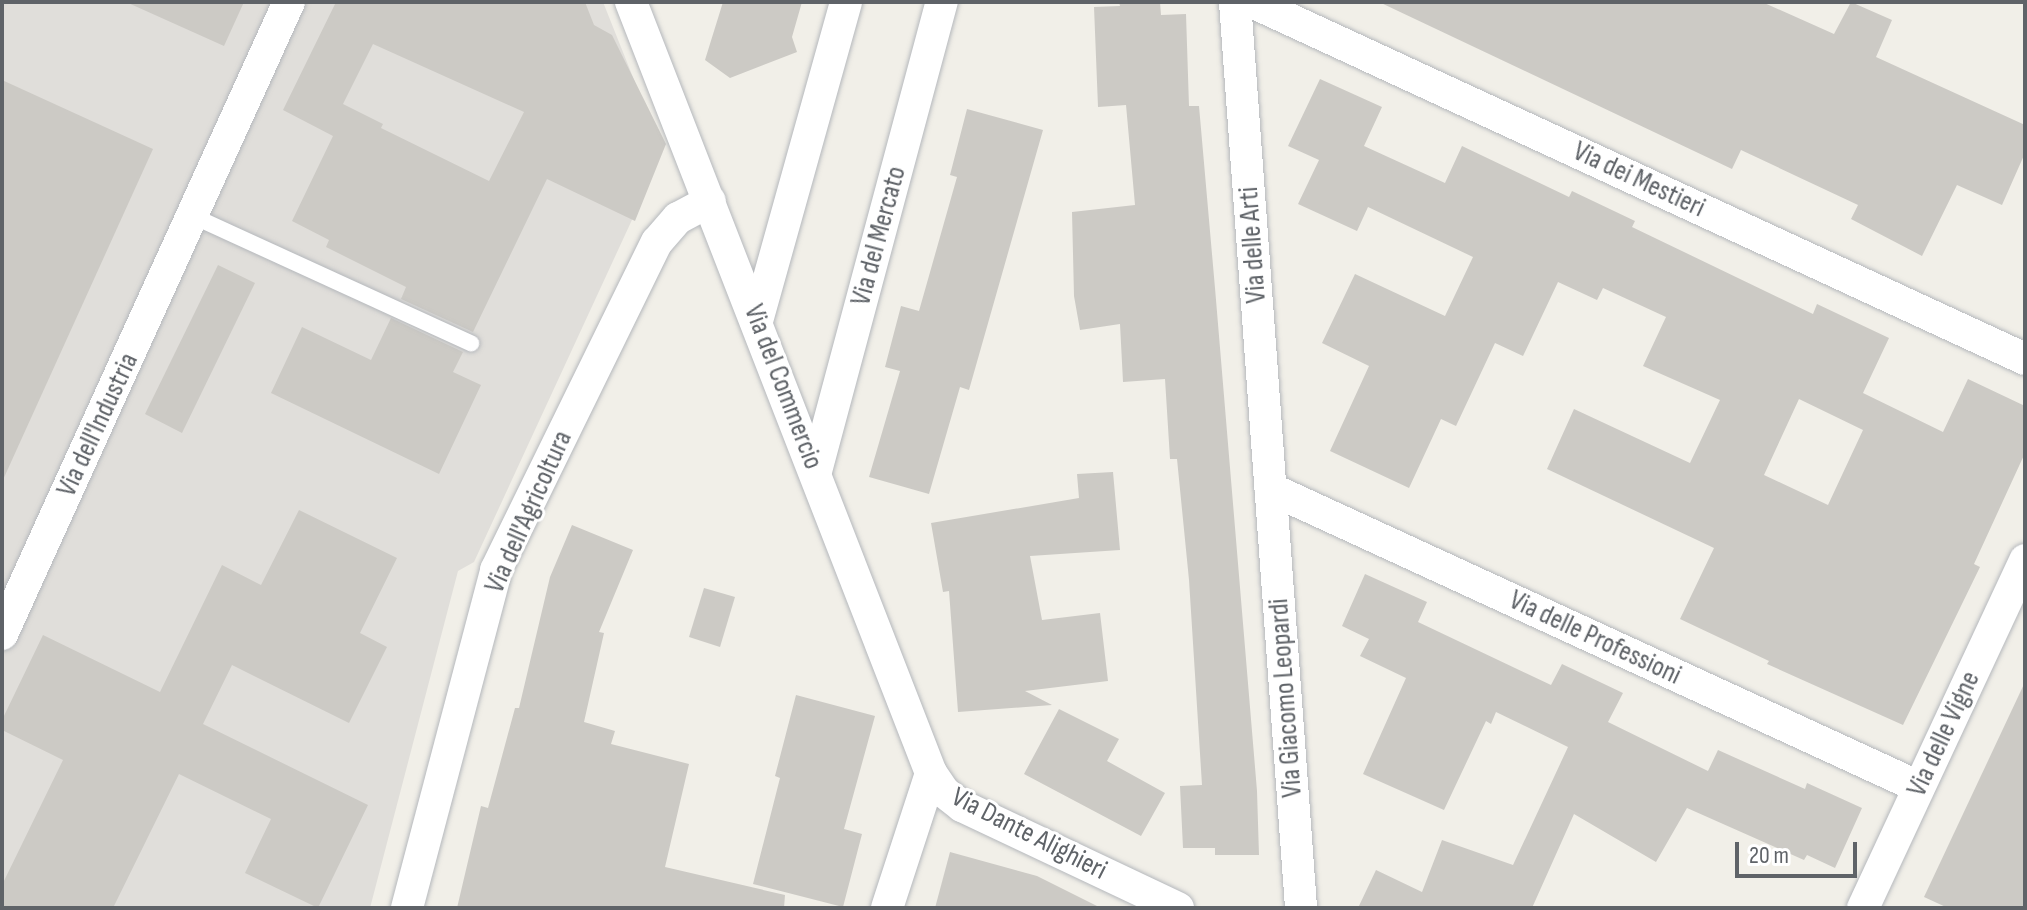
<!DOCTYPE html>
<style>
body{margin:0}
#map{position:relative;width:2027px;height:910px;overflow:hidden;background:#f1efe8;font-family:"Sofia Sans Condensed",sans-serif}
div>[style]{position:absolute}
.industrial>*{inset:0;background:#e0deda}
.building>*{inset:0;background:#cccac5}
.roads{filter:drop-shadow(0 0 2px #b5b8bc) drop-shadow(0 0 2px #b5b8bc)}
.service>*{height:16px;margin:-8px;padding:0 8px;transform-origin:8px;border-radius:8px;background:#fff}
.minor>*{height:32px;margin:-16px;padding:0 16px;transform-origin:16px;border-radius:16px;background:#fff}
span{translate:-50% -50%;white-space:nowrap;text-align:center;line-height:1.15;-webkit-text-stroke:6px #fff;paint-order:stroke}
.street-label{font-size:28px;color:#5f6368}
.frame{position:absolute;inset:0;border:4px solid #5f6368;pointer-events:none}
.scale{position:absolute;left:1735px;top:842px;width:122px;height:36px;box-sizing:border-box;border:4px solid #5f6368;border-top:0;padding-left:10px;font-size:24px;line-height:28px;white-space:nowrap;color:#5f6368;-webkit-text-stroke:6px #fff;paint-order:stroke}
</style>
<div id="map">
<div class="industrial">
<div style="clip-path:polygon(2px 2px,603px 2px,660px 145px,643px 196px,474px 562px,458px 571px,370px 908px,2px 908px)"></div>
</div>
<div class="building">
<div style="clip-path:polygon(126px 2px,244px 2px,224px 46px)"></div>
<div style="clip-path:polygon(evenodd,336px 2px,585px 2px,594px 25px,612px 35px,666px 144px,635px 221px,547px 179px,473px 332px,401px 299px,406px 287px,326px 247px,329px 240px,292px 221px,333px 136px,283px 110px,336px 2px,373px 44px,524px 112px,489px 181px,381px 128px,383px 124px,343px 104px,373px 44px)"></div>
<div style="clip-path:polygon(723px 2px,802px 2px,792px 37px,797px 52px,730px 78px,705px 60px)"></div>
<div style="clip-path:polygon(1119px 2px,1160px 2px,1161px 15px,1186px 14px,1189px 106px,1199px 106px,1215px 288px,1257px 791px,1259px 855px,1215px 855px,1215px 848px,1183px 848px,1180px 786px,1202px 785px,1189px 580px,1177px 459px,1170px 459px,1165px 379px,1123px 382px,1120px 324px,1080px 330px,1074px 296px,1072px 212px,1135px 205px,1126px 105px,1098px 107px,1094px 7px,1120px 6px)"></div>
<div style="clip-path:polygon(1379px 2px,1762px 2px,1834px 34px,1851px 2px,1892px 20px,1876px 57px,2025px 125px,2025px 153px,2002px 205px,1957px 185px,1922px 256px,1851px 219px,1858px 205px,1741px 150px,1732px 169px)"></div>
<div style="clip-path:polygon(evenodd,1320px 79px,1382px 107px,1364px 146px,1445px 183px,1462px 146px,1569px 197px,1572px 191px,1635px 221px,1632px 227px,1813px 314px,1817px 304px,1889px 338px,1863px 393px,1943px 432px,1968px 379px,2025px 406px,2025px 453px,1974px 564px,1980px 567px,1903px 725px,1767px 664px,1769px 661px,1680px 619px,1714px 548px,1547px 469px,1574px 409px,1690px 463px,1720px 400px,1643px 366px,1666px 317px,1603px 288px,1597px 300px,1558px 282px,1523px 356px,1495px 343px,1456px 426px,1441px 419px,1409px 488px,1330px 451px,1369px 366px,1322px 343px,1355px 274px,1445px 316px,1473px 257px,1368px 207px,1357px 231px,1298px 204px,1319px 160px,1288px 146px,1320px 79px,1799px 399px,1863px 430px,1828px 505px,1764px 475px,1799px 399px)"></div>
<div style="clip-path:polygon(2px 80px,153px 149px,2px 482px)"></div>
<div style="clip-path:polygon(967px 109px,1043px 130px,969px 390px,960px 387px,929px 494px,869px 477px,900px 371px,885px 367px,901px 306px,919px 311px,957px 177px,950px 175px)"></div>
<div style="clip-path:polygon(218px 265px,255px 283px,182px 433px,145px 414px)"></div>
<div style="clip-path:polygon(391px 318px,463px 352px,453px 372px,481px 385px,439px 474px,271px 393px,302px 327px,371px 360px)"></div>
<div style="clip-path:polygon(1113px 472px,1120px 550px,1030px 556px,1042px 620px,1100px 613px,1108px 681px,1025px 691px,1052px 705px,958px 712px,949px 591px,943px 592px,931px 523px,1079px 498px,1077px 474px)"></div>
<div style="clip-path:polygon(299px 510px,397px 558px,360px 633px,387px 647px,349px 723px,232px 665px,203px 724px,368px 805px,318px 908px,245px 873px,271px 819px,179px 774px,113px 908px,2px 908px,2px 885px,63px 760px,2px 730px,2px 720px,43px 635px,160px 692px,222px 565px,261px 585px)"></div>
<div style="clip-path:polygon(572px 525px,633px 550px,599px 632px,604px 633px,584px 722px,615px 731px,611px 744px,689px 764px,665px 867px,785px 895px,784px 908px,457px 908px,481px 806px,488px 808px,515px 708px,519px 708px,550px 577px)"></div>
<div style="clip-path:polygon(1365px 574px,1427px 602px,1418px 622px,1551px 685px,1562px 664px,1623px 693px,1608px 722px,1708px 771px,1718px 750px,1805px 789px,1807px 783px,1862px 808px,1835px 868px,1807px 855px,1804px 860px,1687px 808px,1656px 862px,1574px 814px,1532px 908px,1358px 908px,1376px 870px,1422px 892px,1442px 840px,1513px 865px,1568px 747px,1496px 712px,1491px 724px,1486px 721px,1444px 810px,1363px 774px,1406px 678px,1360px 656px,1369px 639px,1342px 626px)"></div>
<div style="clip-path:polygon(704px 588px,735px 597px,720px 647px,689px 637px)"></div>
<div style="clip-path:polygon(2025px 682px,2025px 908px,1948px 908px,1924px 897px)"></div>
<div style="clip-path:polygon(796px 695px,875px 716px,844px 829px,862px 834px,843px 907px,753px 884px,780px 778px,775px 776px)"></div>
<div style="clip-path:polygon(1059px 709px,1119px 739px,1107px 761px,1165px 793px,1141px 836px,1024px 774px)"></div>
<div style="clip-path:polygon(950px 852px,1037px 876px,1101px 908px,935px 908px)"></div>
</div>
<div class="roads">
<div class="service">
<div style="left:193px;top:216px;width:306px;rotate:24.6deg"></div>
</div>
<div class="minor">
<div style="left:631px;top:2px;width:827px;rotate:68.74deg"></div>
<div style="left:931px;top:773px;width:23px;rotate:56deg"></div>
<div style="left:944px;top:792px;width:23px;rotate:38deg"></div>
<div style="left:962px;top:806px;width:239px;rotate:25.3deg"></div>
<div style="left:1235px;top:2px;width:908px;rotate:85.83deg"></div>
<div style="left:1252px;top:2px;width:851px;rotate:24.79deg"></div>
<div style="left:757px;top:321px;width:331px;rotate:-74.4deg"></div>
<div style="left:816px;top:471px;width:486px;rotate:-75deg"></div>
<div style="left:1271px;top:489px;width:713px;rotate:24.7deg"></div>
<div style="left:2px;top:634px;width:694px;rotate:-65.58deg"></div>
<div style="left:407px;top:908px;width:350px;rotate:-75.2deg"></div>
<div style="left:496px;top:570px;width:365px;rotate:-63.9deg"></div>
<div style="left:657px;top:242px;width:32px;rotate:-49deg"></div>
<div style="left:678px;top:218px;width:36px;rotate:-28deg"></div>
<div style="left:887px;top:908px;width:142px;rotate:-71.9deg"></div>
<div style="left:1863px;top:908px;width:384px;rotate:-65deg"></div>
</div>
</div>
<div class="street-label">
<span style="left:1639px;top:180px;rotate:25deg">Via dei Mestieri</span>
<span style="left:879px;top:236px;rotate:-75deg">Via del Mercato</span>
<span style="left:1253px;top:245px;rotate:-94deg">Via delle Arti</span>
<span style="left:783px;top:387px;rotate:69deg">Via del Commercio</span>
<span style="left:98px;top:425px;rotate:-65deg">Via dell'Industria</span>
<span style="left:529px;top:512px;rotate:-66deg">Via dell'Agricoltura</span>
<span style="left:1595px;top:638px;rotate:25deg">Via delle Professioni</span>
<span style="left:1286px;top:698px;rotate:-94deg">Via Giacomo Leopardi</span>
<span style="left:1944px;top:734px;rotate:-65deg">Via delle Vigne</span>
<span style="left:1029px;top:834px;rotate:27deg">Via Dante Alighieri</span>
</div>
<div class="frame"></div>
<div class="scale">20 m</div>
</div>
